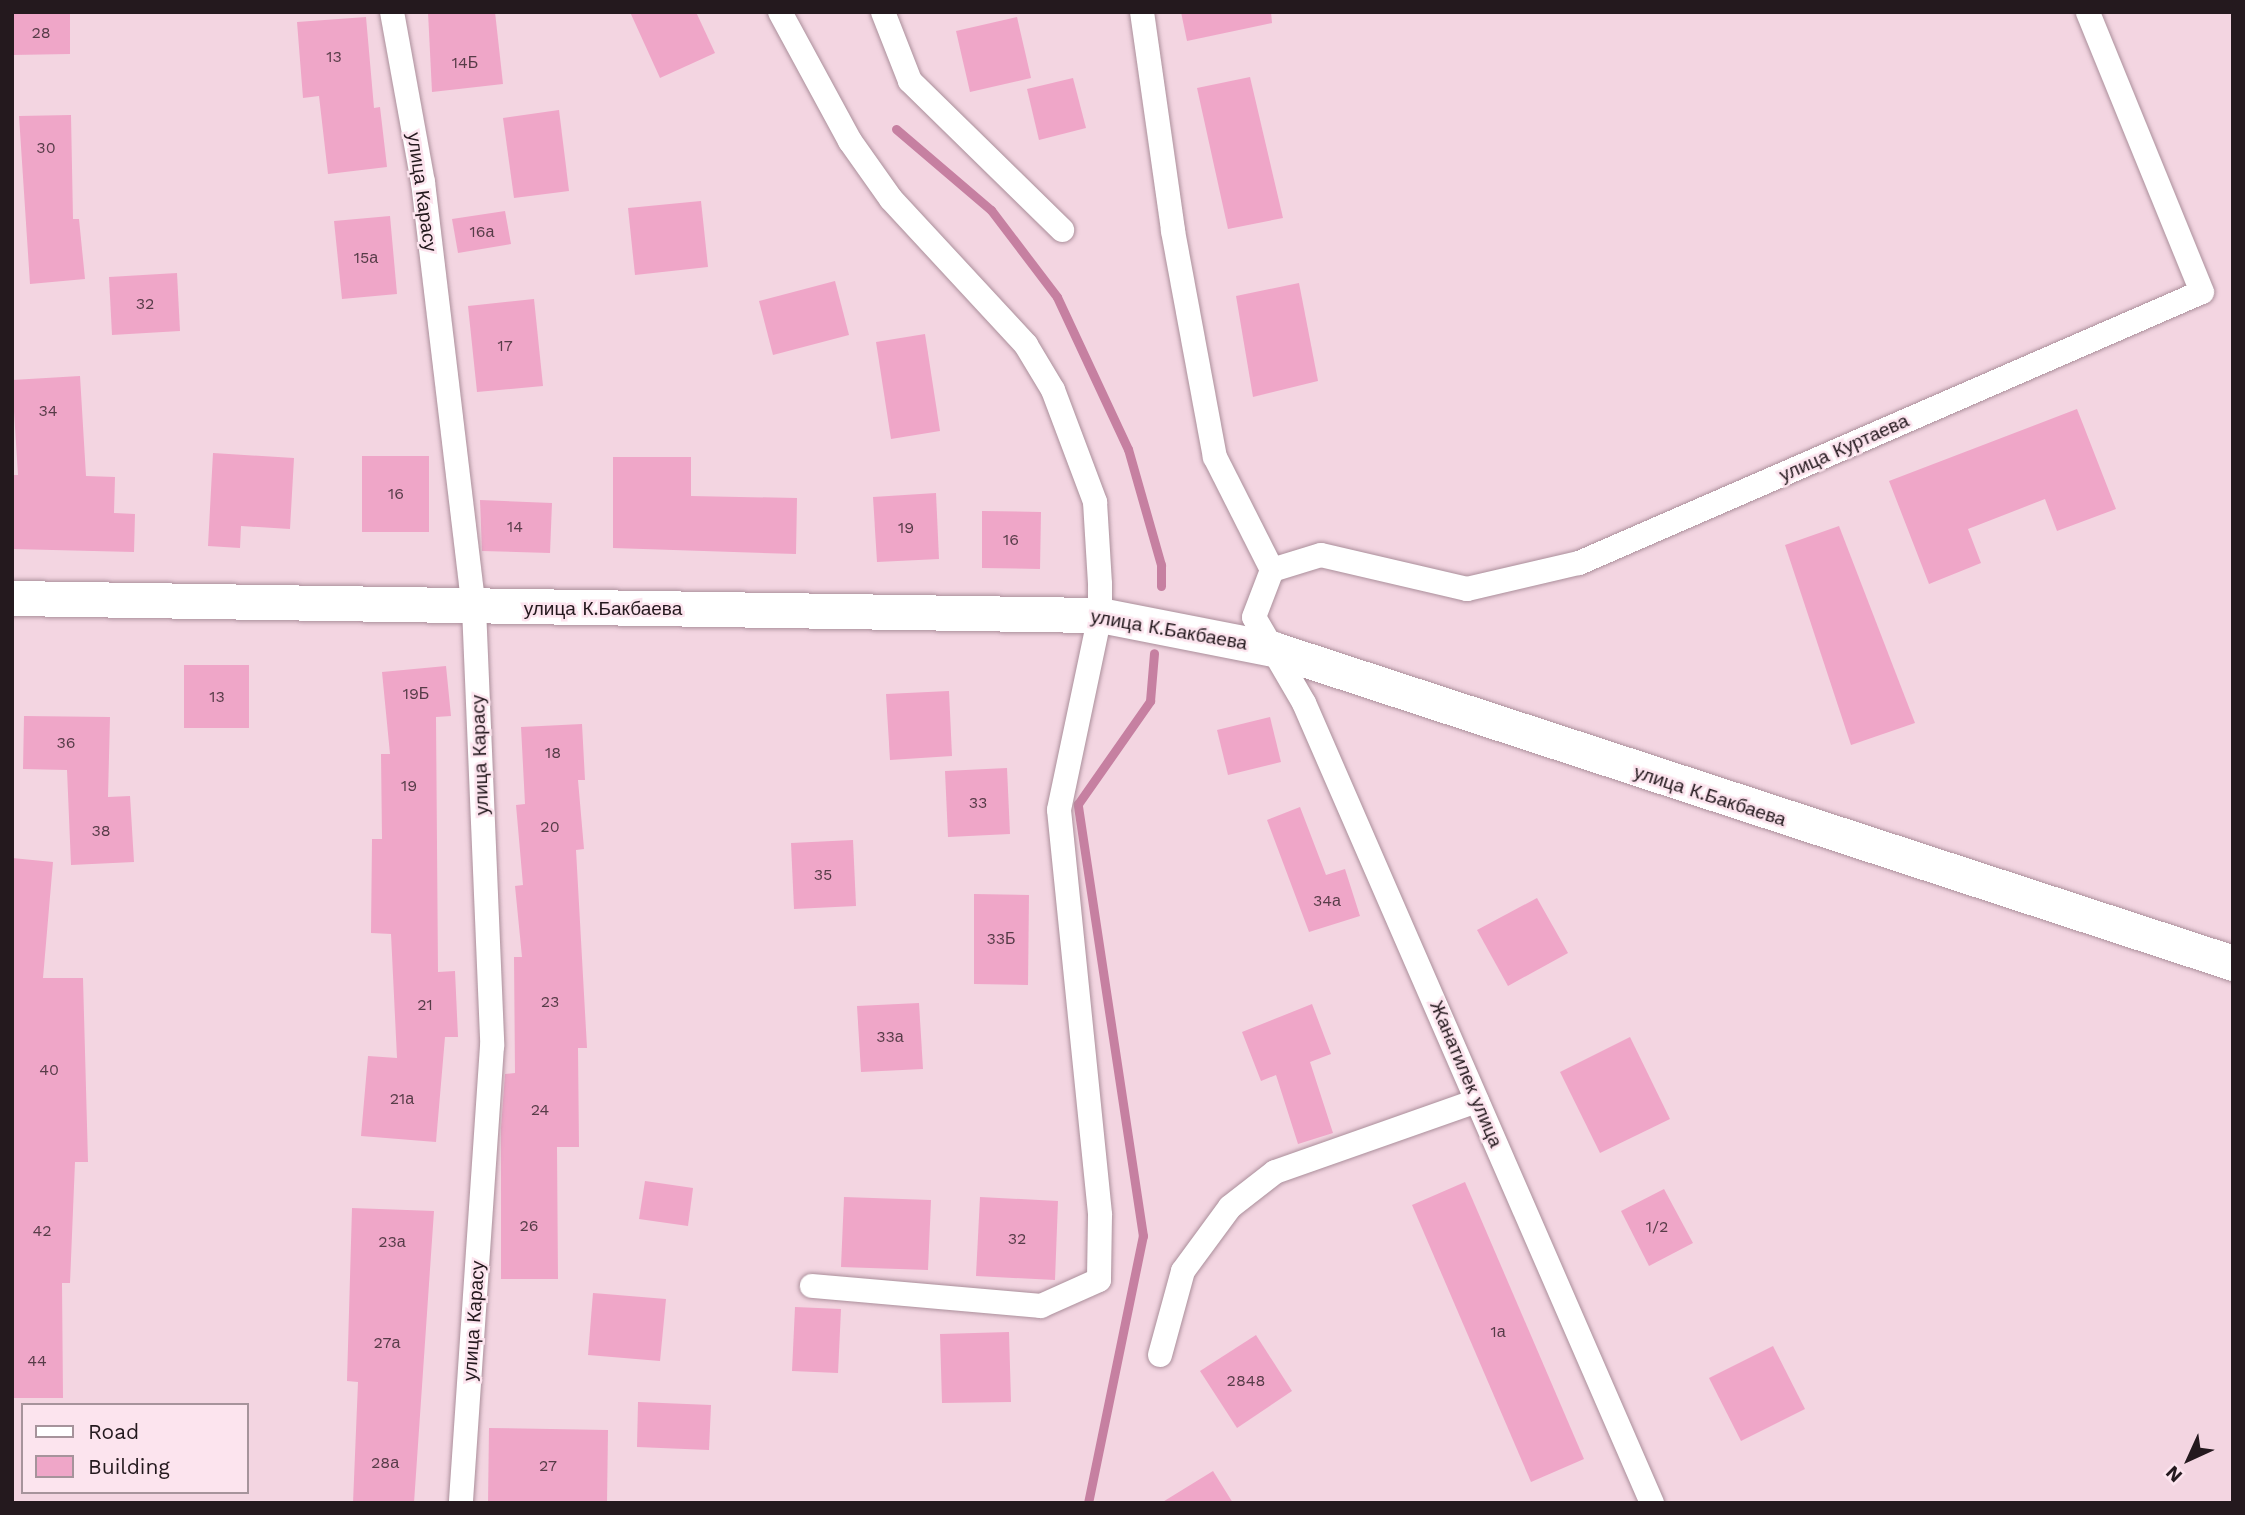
<!DOCTYPE html>
<meta charset="utf-8">
<style>
body{margin:0}
#map{position:relative;width:2245px;height:1515px;overflow:hidden;background:#f3d5e1;font-family:"Work Sans",sans-serif}
div>[style]{position:absolute}
.stream>*{height:9px;margin:-4.5px;padding:0 4.5px;transform-origin:4.5px;border-radius:4.5px;background:#c680a1}
.building>*{inset:0;background:#efa6c8}
.roads{filter:drop-shadow(0 0 2px #ab8f9b) drop-shadow(0 0 2px #ab8f9b)}
.street>*{height:24px;margin:-12px;padding:0 12px;transform-origin:12px;border-radius:12px;background:#fff}
.secondary>*{height:35px;margin:-17.5px;padding:0 17.5px;transform-origin:17.5px;border-radius:17.5px;background:#fff}
span{translate:-50% -50%;white-space:nowrap;text-align:center;line-height:1.15;-webkit-text-stroke:5px #fce4ee;paint-order:stroke}
.number-label{font-size:16px;color:#573c48}
.number-label span{-webkit-text-stroke-width:0}
.street-label{font-size:19px;color:#24191e}
.frame{position:absolute;inset:0;border:14px solid #24191e;pointer-events:none}
.legend{position:absolute;left:21px;top:1403px;width:228px;height:91px;box-sizing:border-box;background:#fce4ee;border:2px solid #a6939b;margin:0;padding:9px 12px;list-style:none;font-size:21px;color:#24191e}
.legend li{display:flex;align-items:center;gap:14px;height:35px}
.legend b{width:35px;border:2px solid #a6939b}
.north{position:absolute;left:2154px;top:1424px;width:70px;height:70px;-webkit-text-stroke:5px #fce4ee;paint-order:stroke;rotate:225deg;font-size:19px;font-weight:700;line-height:28px;text-align:center;color:#24191e}
.north::after{content:'';display:block;margin:auto;width:24px;height:32px;background:#24191e;clip-path:polygon(50% 0,100% 100%,50% 72%,0 100%)}
</style>
<div id="map">
<div class="stream">
<div style="left:896px;top:129px;width:125px;rotate:40.5deg"></div>
<div style="left:991px;top:210px;width:109px;rotate:52.8deg"></div>
<div style="left:1057px;top:297px;width:168px;rotate:65deg"></div>
<div style="left:1128px;top:449px;width:121px;rotate:74.1deg"></div>
<div style="left:1161px;top:565px;width:21px;rotate:90deg"></div>
<div style="left:1088px;top:1503px;width:273px;rotate:-78.4deg"></div>
<div style="left:1143px;top:1236px;width:437px;rotate:-98.6deg"></div>
<div style="left:1078px;top:804px;width:126px;rotate:-55deg"></div>
<div style="left:1150px;top:701px;width:48px;rotate:-85.2deg"></div>
</div>
<div class="building">
<div style="clip-path:polygon(12px 12px,70px 12px,70px 54px,12px 55px)"></div>
<div style="clip-path:polygon(428px 12px,495px 12px,503px 84px,432px 92px)"></div>
<div style="clip-path:polygon(630px 12px,696px 12px,715px 53px,660px 78px)"></div>
<div style="clip-path:polygon(1181px 12px,1271px 12px,1272px 23px,1187px 41px)"></div>
<div style="clip-path:polygon(366px 17px,374px 108px,380px 107px,387px 167px,328px 174px,319px 96px,303px 98px,297px 22px)"></div>
<div style="clip-path:polygon(1017px 17px,1031px 78px,970px 92px,956px 31px)"></div>
<div style="clip-path:polygon(1250px 77px,1283px 218px,1228px 229px,1197px 88px)"></div>
<div style="clip-path:polygon(1073px 78px,1086px 128px,1039px 140px,1027px 89px)"></div>
<div style="clip-path:polygon(559px 110px,569px 191px,514px 198px,503px 118px)"></div>
<div style="clip-path:polygon(71px 115px,73px 219px,79px 219px,85px 279px,30px 284px,19px 116px)"></div>
<div style="clip-path:polygon(701px 201px,708px 267px,635px 275px,628px 208px)"></div>
<div style="clip-path:polygon(505px 211px,511px 244px,458px 253px,452px 219px)"></div>
<div style="clip-path:polygon(390px 216px,397px 294px,342px 299px,334px 221px)"></div>
<div style="clip-path:polygon(177px 273px,180px 331px,112px 335px,109px 277px)"></div>
<div style="clip-path:polygon(835px 281px,849px 335px,773px 355px,759px 301px)"></div>
<div style="clip-path:polygon(1299px 283px,1318px 381px,1253px 397px,1236px 296px)"></div>
<div style="clip-path:polygon(534px 299px,543px 386px,477px 392px,468px 306px)"></div>
<div style="clip-path:polygon(925px 334px,940px 431px,891px 439px,876px 342px)"></div>
<div style="clip-path:polygon(80px 376px,86px 476px,115px 477px,114px 513px,135px 514px,134px 552px,12px 549px,12px 475px,18px 475px,12px 380px)"></div>
<div style="clip-path:polygon(2077px 409px,2116px 509px,2057px 531px,2045px 499px,1968px 529px,1981px 563px,1929px 584px,1889px 481px)"></div>
<div style="clip-path:polygon(213px 453px,294px 458px,290px 529px,241px 526px,240px 548px,208px 546px)"></div>
<div style="clip-path:polygon(362px 456px,429px 456px,429px 532px,362px 532px)"></div>
<div style="clip-path:polygon(613px 457px,691px 457px,691px 496px,797px 498px,796px 554px,613px 548px)"></div>
<div style="clip-path:polygon(936px 493px,939px 559px,877px 562px,873px 497px)"></div>
<div style="clip-path:polygon(480px 500px,552px 503px,550px 553px,482px 551px)"></div>
<div style="clip-path:polygon(982px 511px,1041px 512px,1040px 569px,982px 568px)"></div>
<div style="clip-path:polygon(1839px 526px,1915px 723px,1851px 745px,1785px 545px)"></div>
<div style="clip-path:polygon(184px 665px,249px 665px,249px 728px,184px 728px)"></div>
<div style="clip-path:polygon(446px 666px,451px 716px,436px 717px,438px 972px,455px 971px,458px 1037px,445px 1037px,436px 1142px,361px 1136px,368px 1056px,397px 1058px,391px 934px,371px 933px,372px 839px,382px 839px,381px 754px,390px 754px,382px 672px)"></div>
<div style="clip-path:polygon(949px 691px,952px 756px,890px 760px,886px 694px)"></div>
<div style="clip-path:polygon(24px 716px,110px 717px,108px 797px,130px 796px,134px 862px,71px 865px,67px 770px,23px 769px)"></div>
<div style="clip-path:polygon(1270px 717px,1281px 762px,1228px 775px,1217px 730px)"></div>
<div style="clip-path:polygon(582px 724px,585px 780px,578px 780px,584px 849px,576px 850px,587px 1048px,578px 1048px,579px 1147px,557px 1147px,558px 1279px,501px 1279px,501px 1128px,505px 1074px,515px 1073px,514px 957px,522px 957px,515px 886px,523px 885px,516px 805px,525px 804px,521px 727px)"></div>
<div style="clip-path:polygon(1007px 768px,1010px 834px,948px 837px,945px 771px)"></div>
<div style="clip-path:polygon(1300px 807px,1326px 875px,1345px 869px,1360px 916px,1309px 932px,1267px 820px)"></div>
<div style="clip-path:polygon(853px 840px,856px 906px,794px 909px,791px 843px)"></div>
<div style="clip-path:polygon(12px 858px,53px 862px,43px 978px,83px 978px,88px 1162px,75px 1162px,70px 1283px,62px 1283px,63px 1398px,12px 1398px)"></div>
<div style="clip-path:polygon(974px 894px,1029px 895px,1028px 985px,974px 984px)"></div>
<div style="clip-path:polygon(1537px 898px,1568px 953px,1508px 986px,1477px 930px)"></div>
<div style="clip-path:polygon(919px 1003px,923px 1069px,861px 1072px,857px 1006px)"></div>
<div style="clip-path:polygon(1312px 1004px,1331px 1054px,1310px 1062px,1333px 1133px,1298px 1144px,1276px 1075px,1261px 1081px,1242px 1032px)"></div>
<div style="clip-path:polygon(1630px 1037px,1670px 1119px,1600px 1153px,1560px 1072px)"></div>
<div style="clip-path:polygon(645px 1181px,693px 1188px,688px 1226px,639px 1219px)"></div>
<div style="clip-path:polygon(1465px 1182px,1584px 1459px,1531px 1482px,1412px 1205px)"></div>
<div style="clip-path:polygon(1664px 1189px,1693px 1243px,1649px 1266px,1621px 1211px)"></div>
<div style="clip-path:polygon(844px 1197px,931px 1200px,928px 1270px,841px 1267px)"></div>
<div style="clip-path:polygon(980px 1197px,1058px 1201px,1055px 1280px,976px 1276px)"></div>
<div style="clip-path:polygon(352px 1208px,434px 1211px,414px 1503px,353px 1503px,358px 1382px,347px 1381px)"></div>
<div style="clip-path:polygon(593px 1293px,666px 1299px,660px 1361px,588px 1355px)"></div>
<div style="clip-path:polygon(795px 1307px,841px 1309px,838px 1373px,792px 1371px)"></div>
<div style="clip-path:polygon(1009px 1332px,1011px 1402px,942px 1403px,940px 1334px)"></div>
<div style="clip-path:polygon(1256px 1335px,1292px 1391px,1237px 1428px,1200px 1371px)"></div>
<div style="clip-path:polygon(1773px 1346px,1805px 1409px,1741px 1441px,1709px 1378px)"></div>
<div style="clip-path:polygon(638px 1402px,711px 1405px,709px 1450px,637px 1447px)"></div>
<div style="clip-path:polygon(489px 1428px,608px 1430px,607px 1503px,488px 1503px)"></div>
<div style="clip-path:polygon(1213px 1471px,1233px 1503px,1161px 1503px)"></div>
</div>
<div class="roads">
<div class="street">
<div style="left:392px;top:12px;width:173px;rotate:79.7deg"></div>
<div style="left:423px;top:182px;width:429px;rotate:83.2deg"></div>
<div style="left:474px;top:608px;width:438px;rotate:87.6deg"></div>
<div style="left:492px;top:1046px;width:458px;rotate:93.9deg"></div>
<div style="left:780px;top:12px;width:147px;rotate:61.5deg"></div>
<div style="left:850px;top:141px;width:71px;rotate:54.7deg"></div>
<div style="left:891px;top:199px;width:199px;rotate:47.2deg"></div>
<div style="left:1026px;top:345px;width:52px;rotate:59deg"></div>
<div style="left:1053px;top:390px;width:120px;rotate:69.4deg"></div>
<div style="left:1095px;top:502px;width:82px;rotate:86.5deg"></div>
<div style="left:1100px;top:584px;width:31px;rotate:90deg"></div>
<div style="left:1100px;top:615px;width:199px;rotate:101.9deg"></div>
<div style="left:1059px;top:810px;width:407px;rotate:84.2deg"></div>
<div style="left:1100px;top:1215px;width:65px;rotate:90.9deg"></div>
<div style="left:1099px;top:1280px;width:64px;rotate:155.9deg"></div>
<div style="left:1041px;top:1306px;width:230px;rotate:-175deg"></div>
<div style="left:883px;top:12px;width:74px;rotate:68.6deg"></div>
<div style="left:910px;top:81px;width:213px;rotate:44.4deg"></div>
<div style="left:1142px;top:12px;width:221px;rotate:81.9deg"></div>
<div style="left:1173px;top:231px;width:230px;rotate:79.5deg"></div>
<div style="left:1215px;top:457px;width:127px;rotate:63.2deg"></div>
<div style="left:1160px;top:1355px;width:87px;rotate:-74.7deg"></div>
<div style="left:1183px;top:1271px;width:79px;rotate:-53.7deg"></div>
<div style="left:1230px;top:1207px;width:57px;rotate:-37.9deg"></div>
<div style="left:1275px;top:1172px;width:214px;rotate:-19.4deg"></div>
<div style="left:1652px;top:1503px;width:872px;rotate:-113.51deg"></div>
<div style="left:1304px;top:703px;width:99px;rotate:-120.2deg"></div>
<div style="left:1254px;top:617px;width:50px;rotate:-69deg"></div>
<div style="left:1272px;top:570px;width:51px;rotate:-17deg"></div>
<div style="left:1321px;top:555px;width:150px;rotate:13.1deg"></div>
<div style="left:1467px;top:589px;width:115px;rotate:-13.1deg"></div>
<div style="left:1579px;top:563px;width:679px;rotate:-23.51deg"></div>
<div style="left:2202px;top:292px;width:302px;rotate:-112.2deg"></div>
</div>
<div class="secondary">
<div style="left:12px;top:598px;width:1088px;rotate:0.9deg"></div>
<div style="left:1100px;top:615px;width:176px;rotate:11.1deg"></div>
<div style="left:1273px;top:649px;width:1010px;rotate:18.11deg"></div>
</div>
</div>
<div class="number-label">
<span style="left:41px;top:33px">28</span>
<span style="left:334px;top:57px">13</span>
<span style="left:465px;top:63px">14Б</span>
<span style="left:46px;top:148px">30</span>
<span style="left:482px;top:232px">16а</span>
<span style="left:366px;top:258px">15а</span>
<span style="left:145px;top:304px">32</span>
<span style="left:505px;top:346px">17</span>
<span style="left:48px;top:411px">34</span>
<span style="left:396px;top:494px">16</span>
<span style="left:515px;top:527px">14</span>
<span style="left:906px;top:528px">19</span>
<span style="left:1011px;top:540px">16</span>
<span style="left:416px;top:694px">19Б</span>
<span style="left:217px;top:697px">13</span>
<span style="left:66px;top:743px">36</span>
<span style="left:553px;top:753px">18</span>
<span style="left:409px;top:786px">19</span>
<span style="left:978px;top:803px">33</span>
<span style="left:550px;top:827px">20</span>
<span style="left:101px;top:831px">38</span>
<span style="left:823px;top:875px">35</span>
<span style="left:1327px;top:901px">34а</span>
<span style="left:1001px;top:939px">33Б</span>
<span style="left:550px;top:1002px">23</span>
<span style="left:425px;top:1005px">21</span>
<span style="left:890px;top:1037px">33а</span>
<span style="left:49px;top:1070px">40</span>
<span style="left:402px;top:1099px">21а</span>
<span style="left:540px;top:1110px">24</span>
<span style="left:529px;top:1226px">26</span>
<span style="left:1657px;top:1227px">1/2</span>
<span style="left:42px;top:1231px">42</span>
<span style="left:1017px;top:1239px">32</span>
<span style="left:392px;top:1242px">23а</span>
<span style="left:1498px;top:1332px">1а</span>
<span style="left:387px;top:1343px">27а</span>
<span style="left:37px;top:1361px">44</span>
<span style="left:1246px;top:1381px">2848</span>
<span style="left:385px;top:1463px">28а</span>
<span style="left:548px;top:1466px">27</span>
</div>
<div class="street-label">
<span style="left:422px;top:192px;rotate:82deg">улица Карасу</span>
<span style="left:1844px;top:448px;rotate:-24deg">улица Куртаева</span>
<span style="left:603px;top:609px">улица К.Бакбаева</span>
<span style="left:1169px;top:630px;rotate:10deg">улица К.Бакбаева</span>
<span style="left:480px;top:755px;rotate:-92deg">улица Карасу</span>
<span style="left:1710px;top:796px;rotate:18deg">улица К.Бакбаева</span>
<span style="left:1466px;top:1074px;rotate:67deg">Жанатилек улица</span>
<span style="left:474px;top:1321px;rotate:-86deg">улица Карасу</span>
</div>
<div class="frame"></div>
<ul class="legend">
<li><b style="height:9px;background:#fff"></b>Road</li>
<li><b style="height:19px;background:#efa6c8"></b>Building</li>
</ul>
<div class="north">N</div>
</div>
